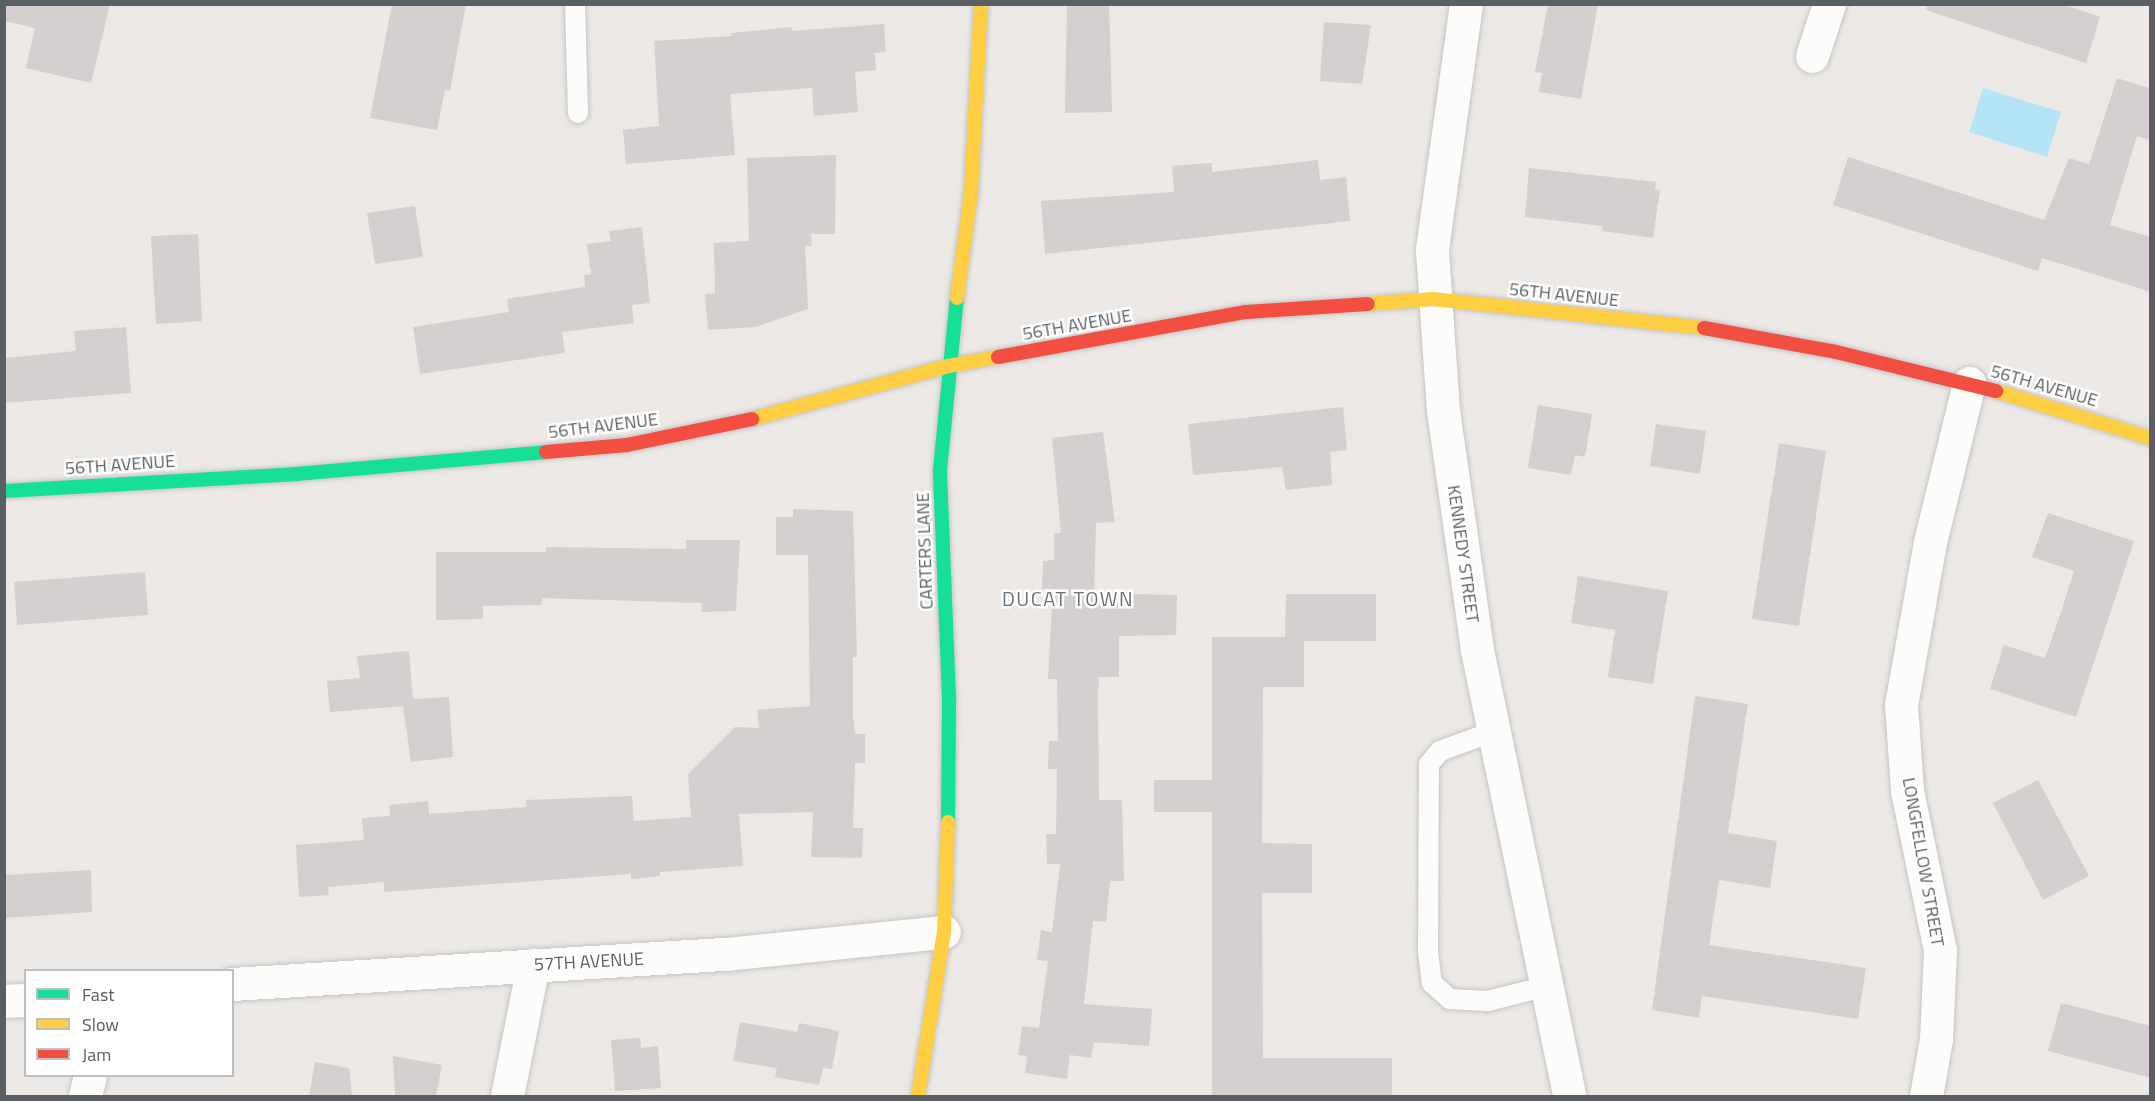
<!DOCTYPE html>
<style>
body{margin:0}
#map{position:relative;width:2155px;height:1101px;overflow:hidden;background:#ebe8e5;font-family:"Titillium Web",sans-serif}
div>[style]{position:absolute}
.water>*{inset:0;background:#b6e4f7}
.building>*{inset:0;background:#d3d0cf}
.roads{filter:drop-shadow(0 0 2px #c6c5c6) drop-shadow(0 0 2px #c6c5c6)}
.lane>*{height:20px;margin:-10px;padding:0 10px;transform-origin:10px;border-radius:10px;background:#fcfcfb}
.street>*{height:33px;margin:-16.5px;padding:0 16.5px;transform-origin:16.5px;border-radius:16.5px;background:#fcfcfb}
.fast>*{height:14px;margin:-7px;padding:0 7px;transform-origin:7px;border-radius:7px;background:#16e098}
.slow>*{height:14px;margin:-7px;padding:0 7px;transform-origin:7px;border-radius:7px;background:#ffcf43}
.jam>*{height:14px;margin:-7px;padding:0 7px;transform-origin:7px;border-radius:7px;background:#f24e42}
span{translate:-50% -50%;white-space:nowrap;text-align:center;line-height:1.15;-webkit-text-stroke:5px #fff;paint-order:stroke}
.street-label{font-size:18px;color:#5a5f63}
.neighbourhood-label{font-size:20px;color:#6b7275;letter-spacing:1.5px}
.frame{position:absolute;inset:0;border:6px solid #5a5f63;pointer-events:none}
.legend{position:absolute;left:24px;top:969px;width:210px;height:108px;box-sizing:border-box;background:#fff;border:2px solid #bdbfc1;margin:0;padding:8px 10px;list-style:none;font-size:18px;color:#5a5f63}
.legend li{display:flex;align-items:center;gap:12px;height:30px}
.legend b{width:30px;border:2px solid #bdbfc1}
</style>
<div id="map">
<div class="water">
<div style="clip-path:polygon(1983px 88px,2061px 112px,2047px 157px,1969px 132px)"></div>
</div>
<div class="building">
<div style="clip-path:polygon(4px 4px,110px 4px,91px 83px,26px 68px,35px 28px,4px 21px)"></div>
<div style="clip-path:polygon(392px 4px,466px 4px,450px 91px,445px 90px,437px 130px,370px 118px)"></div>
<div style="clip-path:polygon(1067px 4px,1109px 4px,1112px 112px,1065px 113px)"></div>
<div style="clip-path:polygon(1548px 4px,1598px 4px,1581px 99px,1539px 92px,1542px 73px,1535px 72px)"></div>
<div style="clip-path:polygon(1927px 4px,2062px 4px,2100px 17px,2086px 63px,1926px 10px)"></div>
<div style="clip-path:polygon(1324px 22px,1371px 25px,1362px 84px,1320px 81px)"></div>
<div style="clip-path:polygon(884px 24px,886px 52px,875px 53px,876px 70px,855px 72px,858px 112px,814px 116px,812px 88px,730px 94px,735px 155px,626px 164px,623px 130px,659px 126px,654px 41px,732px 36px,731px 33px,792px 27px,792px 31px)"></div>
<div style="clip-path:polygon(2117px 78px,2151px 89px,2151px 140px,2137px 136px,2110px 225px,2151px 237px,2151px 292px,2042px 258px,2038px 271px,1833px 205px,1848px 157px,2044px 220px,2069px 158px,2089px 164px)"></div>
<div style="clip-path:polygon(836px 155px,835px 234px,811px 234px,812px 246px,805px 246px,808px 309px,755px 327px,708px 330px,705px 294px,715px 293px,714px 243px,749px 241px,747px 158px)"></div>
<div style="clip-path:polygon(1318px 160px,1320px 180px,1346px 177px,1350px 221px,1045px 254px,1041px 201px,1174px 192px,1172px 166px,1212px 163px,1212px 172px)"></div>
<div style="clip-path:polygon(1529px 168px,1656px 182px,1655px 189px,1660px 190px,1653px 238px,1602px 231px,1603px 226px,1525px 217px)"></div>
<div style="clip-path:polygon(415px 206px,423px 257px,375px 264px,367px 213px)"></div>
<div style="clip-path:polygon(642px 227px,650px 303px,632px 305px,634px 323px,562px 332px,565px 353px,420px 374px,413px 327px,509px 312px,507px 299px,585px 287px,584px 275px,591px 274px,587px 244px,611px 241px,609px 231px)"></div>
<div style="clip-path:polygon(198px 234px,202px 321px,156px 324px,151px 236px)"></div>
<div style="clip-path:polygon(126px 327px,131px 393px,4px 403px,4px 358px,76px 351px,74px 331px)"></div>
<div style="clip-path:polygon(1538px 405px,1592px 414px,1585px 457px,1575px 455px,1571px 475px,1528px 468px)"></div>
<div style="clip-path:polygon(1343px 407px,1347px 450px,1330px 452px,1332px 485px,1286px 490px,1282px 467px,1193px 475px,1188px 424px)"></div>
<div style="clip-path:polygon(1656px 424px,1706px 431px,1700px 474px,1650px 466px)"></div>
<div style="clip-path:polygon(1103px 432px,1115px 522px,1096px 523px,1094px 593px,1177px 595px,1176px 635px,1119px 636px,1119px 677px,1099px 677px,1098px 695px,1099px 800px,1122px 800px,1124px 881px,1110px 881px,1106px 922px,1093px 921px,1084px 1004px,1152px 1009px,1149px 1046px,1094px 1042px,1091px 1058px,1070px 1055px,1067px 1079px,1025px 1073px,1027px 1056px,1018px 1055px,1022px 1026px,1039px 1028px,1048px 961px,1037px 960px,1041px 930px,1052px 932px,1060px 864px,1047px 864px,1046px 834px,1056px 834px,1057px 769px,1048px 769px,1049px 741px,1058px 741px,1057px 679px,1048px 679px,1053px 589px,1042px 589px,1043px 561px,1054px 560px,1054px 533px,1061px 533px,1052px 438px)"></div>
<div style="clip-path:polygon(1779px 443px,1826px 451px,1799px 626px,1752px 619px)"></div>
<div style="clip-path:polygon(793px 509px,853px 511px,857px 657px,853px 657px,853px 717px,855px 734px,865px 734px,865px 763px,855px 763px,853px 828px,863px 828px,862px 858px,811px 857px,813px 812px,739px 814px,743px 866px,660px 872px,660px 876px,631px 879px,631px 874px,384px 892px,384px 882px,328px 887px,329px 895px,299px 897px,296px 845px,364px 840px,362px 818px,390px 816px,389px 805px,428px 801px,429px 814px,526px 807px,526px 800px,632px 796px,634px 821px,691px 817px,688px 774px,735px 727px,759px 728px,757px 710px,810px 706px,808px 555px,776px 555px,776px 517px,793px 517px)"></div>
<div style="clip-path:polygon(2048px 513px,2134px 541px,2076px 717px,1990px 689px,2004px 645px,2045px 658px,2061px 612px,2074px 571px,2032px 557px)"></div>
<div style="clip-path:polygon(686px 540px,740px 540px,736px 611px,701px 612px,702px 603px,542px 598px,541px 605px,483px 606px,483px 619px,436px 620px,436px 552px,546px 552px,546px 547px,686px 549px)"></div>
<div style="clip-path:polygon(145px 572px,148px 615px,17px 625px,14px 582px)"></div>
<div style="clip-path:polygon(1578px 576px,1668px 591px,1653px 684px,1608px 677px,1615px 630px,1571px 623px)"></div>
<div style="clip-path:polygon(1286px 594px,1376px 594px,1376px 641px,1304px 641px,1304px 687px,1263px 687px,1262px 843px,1312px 844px,1312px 893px,1262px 893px,1263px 1058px,1392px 1058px,1392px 1096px,1212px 1096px,1212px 812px,1154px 812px,1154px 780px,1212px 780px,1212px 637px,1285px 637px)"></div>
<div style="clip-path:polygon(409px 651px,413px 699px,449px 697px,453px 757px,411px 762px,403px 706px,330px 712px,327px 681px,360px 678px,357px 656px)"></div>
<div style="clip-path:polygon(1695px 696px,1748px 704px,1728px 833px,1777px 841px,1770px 888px,1719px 880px,1709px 945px,1866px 968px,1858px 1019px,1702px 996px,1699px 1018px,1652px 1010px)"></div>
<div style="clip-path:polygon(2038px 780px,2089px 876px,2043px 900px,1993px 803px)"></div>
<div style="clip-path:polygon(91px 870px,92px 912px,4px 918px,4px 875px)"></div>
<div style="clip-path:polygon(2061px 1003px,2151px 1026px,2151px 1078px,2048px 1051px)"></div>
<div style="clip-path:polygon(740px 1022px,797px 1032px,799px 1023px,839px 1031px,832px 1069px,823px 1068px,819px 1085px,775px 1077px,777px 1068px,733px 1061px)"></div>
<div style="clip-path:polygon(640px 1038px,641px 1048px,658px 1046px,661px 1088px,615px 1091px,611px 1040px)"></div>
<div style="clip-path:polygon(393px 1056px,442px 1065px,436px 1096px,395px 1096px)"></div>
<div style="clip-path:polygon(315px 1062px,349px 1068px,352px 1096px,309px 1096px)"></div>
</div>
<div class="roads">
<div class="lane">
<div style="left:575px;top:4px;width:109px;rotate:88.4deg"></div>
<div style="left:1492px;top:732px;width:55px;rotate:159.9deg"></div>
<div style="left:1440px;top:751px;width:17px;rotate:130deg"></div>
<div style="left:1429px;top:764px;width:188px;rotate:90.3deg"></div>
<div style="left:1428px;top:952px;width:31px;rotate:83deg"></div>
<div style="left:1432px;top:983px;width:24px;rotate:42deg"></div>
<div style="left:1450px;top:999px;width:38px;rotate:3deg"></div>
<div style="left:1488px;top:1001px;width:61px;rotate:-14.3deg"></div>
</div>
<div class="street">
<div style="left:1466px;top:4px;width:248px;rotate:97.9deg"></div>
<div style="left:1432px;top:250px;width:160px;rotate:86.1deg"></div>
<div style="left:1443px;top:410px;width:242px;rotate:81.9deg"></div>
<div style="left:1477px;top:650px;width:455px;rotate:78.3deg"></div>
<div style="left:1812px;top:56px;width:55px;rotate:-71.9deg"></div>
<div style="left:232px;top:984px;width:495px;rotate:-3.5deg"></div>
<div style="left:726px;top:954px;width:219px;rotate:-5.8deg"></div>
<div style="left:4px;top:1001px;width:22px;rotate:-3deg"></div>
<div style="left:85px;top:1096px;width:21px;rotate:-76deg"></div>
<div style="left:507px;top:1096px;width:134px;rotate:-78.8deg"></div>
<div style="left:1926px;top:1096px;width:58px;rotate:-80deg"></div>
<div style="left:1936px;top:1039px;width:89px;rotate:-87.4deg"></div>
<div style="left:1940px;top:950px;width:163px;rotate:-101.7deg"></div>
<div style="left:1907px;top:790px;width:85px;rotate:-94deg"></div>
<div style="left:1901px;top:705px;width:166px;rotate:-79.9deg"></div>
<div style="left:1930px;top:542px;width:164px;rotate:-76.2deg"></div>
</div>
<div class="fast">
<div style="left:4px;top:491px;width:292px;rotate:-3.3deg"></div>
<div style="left:296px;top:474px;width:251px;rotate:-5deg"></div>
<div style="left:948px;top:822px;width:124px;rotate:-89.5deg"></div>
<div style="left:949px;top:698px;width:228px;rotate:-92.3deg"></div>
<div style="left:940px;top:470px;width:173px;rotate:-84.4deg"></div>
</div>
<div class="slow">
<div style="left:957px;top:298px;width:107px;rotate:-82.5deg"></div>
<div style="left:971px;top:192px;width:188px;rotate:-87deg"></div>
<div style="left:1368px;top:304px;width:65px;rotate:-4.4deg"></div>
<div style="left:1433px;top:299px;width:273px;rotate:6.1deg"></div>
<div style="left:1996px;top:391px;width:161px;rotate:17deg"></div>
<div style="left:752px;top:419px;width:203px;rotate:-15.1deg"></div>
<div style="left:948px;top:366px;width:51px;rotate:-10.2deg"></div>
<div style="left:918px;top:1096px;width:166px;rotate:-81deg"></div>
<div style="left:944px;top:932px;width:110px;rotate:-87.9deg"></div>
</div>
<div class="jam">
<div style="left:1704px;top:328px;width:134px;rotate:10.3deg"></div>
<div style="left:1836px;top:352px;width:165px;rotate:13.7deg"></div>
<div style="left:998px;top:357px;width:252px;rotate:-10.3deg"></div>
<div style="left:1246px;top:312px;width:122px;rotate:-3.8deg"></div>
<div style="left:546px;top:452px;width:81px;rotate:-4.9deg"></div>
<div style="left:627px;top:445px;width:128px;rotate:-11.7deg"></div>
</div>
</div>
<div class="street-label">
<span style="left:1564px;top:295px;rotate:6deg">56TH AVENUE</span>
<span style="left:1077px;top:325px;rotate:-10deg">56TH AVENUE</span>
<span style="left:2044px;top:386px;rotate:16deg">56TH AVENUE</span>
<span style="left:603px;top:426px;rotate:-7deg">56TH AVENUE</span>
<span style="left:120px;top:465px;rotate:-4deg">56TH AVENUE</span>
<span style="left:925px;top:551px;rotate:-92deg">CARTERS LANE</span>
<span style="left:1463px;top:554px;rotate:82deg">KENNEDY STREET</span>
<span style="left:1923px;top:862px;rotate:80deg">LONGFELLOW STREET</span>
<span style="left:589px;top:962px;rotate:-3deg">57TH AVENUE</span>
</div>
<div class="neighbourhood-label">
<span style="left:1068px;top:598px">DUCAT TOWN</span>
</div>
<div class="frame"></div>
<ul class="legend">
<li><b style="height:8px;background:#16e098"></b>Fast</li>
<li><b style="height:8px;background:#ffcf43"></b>Slow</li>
<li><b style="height:8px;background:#f24e42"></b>Jam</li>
</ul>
</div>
